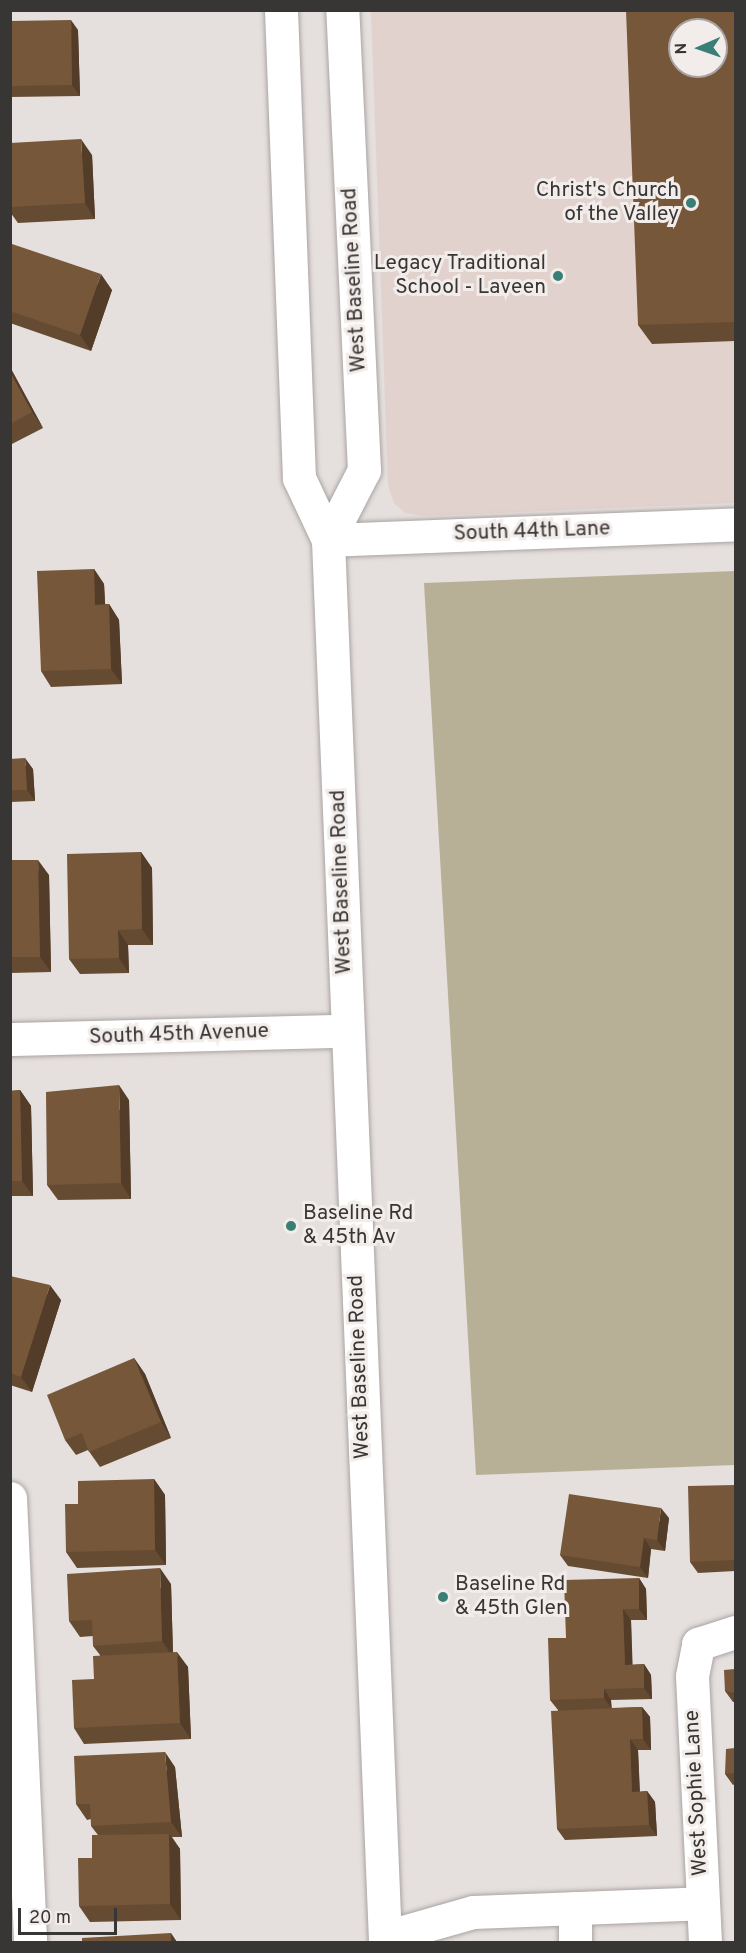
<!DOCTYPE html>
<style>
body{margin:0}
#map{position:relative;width:746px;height:1953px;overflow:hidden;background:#e5dfdd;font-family:Overpass,sans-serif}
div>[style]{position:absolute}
.built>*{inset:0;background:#e1d2ce}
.green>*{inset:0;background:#b8b096}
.roads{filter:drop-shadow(0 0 2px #aaa4a3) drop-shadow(0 0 2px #aaa4a3)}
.street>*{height:33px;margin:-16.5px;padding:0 16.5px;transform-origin:16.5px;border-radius:16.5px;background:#fff}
.primary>*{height:33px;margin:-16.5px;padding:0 16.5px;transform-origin:16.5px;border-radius:16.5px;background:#fff}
.wall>*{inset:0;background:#654b32}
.shaded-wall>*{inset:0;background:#533d29}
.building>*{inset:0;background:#76573a}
.dots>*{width:16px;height:16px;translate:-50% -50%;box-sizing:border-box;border:3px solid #f2ecea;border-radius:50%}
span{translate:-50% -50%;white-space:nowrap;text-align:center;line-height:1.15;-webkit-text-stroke:6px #f2ecea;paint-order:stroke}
.poi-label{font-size:21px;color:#383635}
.right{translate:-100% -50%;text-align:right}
.left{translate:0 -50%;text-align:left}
.street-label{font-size:21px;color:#383635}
.frame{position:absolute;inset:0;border:12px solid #383635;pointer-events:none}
.north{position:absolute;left:668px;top:18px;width:60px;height:60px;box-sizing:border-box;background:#f2ecea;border:2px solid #a8a3a2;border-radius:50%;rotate:268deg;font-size:16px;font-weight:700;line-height:24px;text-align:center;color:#383635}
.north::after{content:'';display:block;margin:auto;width:21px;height:27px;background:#397f75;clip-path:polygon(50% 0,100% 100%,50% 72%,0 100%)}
.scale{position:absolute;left:18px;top:1908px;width:99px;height:27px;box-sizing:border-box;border:3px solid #383635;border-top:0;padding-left:8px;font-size:18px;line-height:21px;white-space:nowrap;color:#383635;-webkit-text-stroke:4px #f2ecea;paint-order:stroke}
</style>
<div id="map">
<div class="built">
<div style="clip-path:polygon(evenodd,371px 11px,735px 11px,735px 503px,423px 516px,405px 513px,394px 503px,388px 485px,371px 11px,680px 30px,716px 30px,716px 66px,680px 66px,680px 30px)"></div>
</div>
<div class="green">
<div style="clip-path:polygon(735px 571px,735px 1465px,476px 1475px,424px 583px)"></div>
</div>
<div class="roads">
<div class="street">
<div style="left:328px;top:540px;width:408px;rotate:-2.2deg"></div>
<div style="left:10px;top:1039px;width:337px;rotate:-1.4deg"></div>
<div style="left:10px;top:1498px;width:444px;rotate:87.4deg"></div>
<div style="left:575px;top:1908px;width:34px;rotate:90deg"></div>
<div style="left:385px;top:1937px;width:91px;rotate:-15.9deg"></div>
<div style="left:473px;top:1912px;width:230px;rotate:-2.2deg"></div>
<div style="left:705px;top:1942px;width:266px;rotate:-92.8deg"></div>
<div style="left:692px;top:1676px;width:33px;rotate:-79deg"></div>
<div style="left:698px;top:1644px;width:40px;rotate:-18deg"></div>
</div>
<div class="primary">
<div style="left:281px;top:10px;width:468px;rotate:87.8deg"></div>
<div style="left:299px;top:478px;width:68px;rotate:64.9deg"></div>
<div style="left:328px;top:540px;width:1403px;rotate:87.67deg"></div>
<div style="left:328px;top:540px;width:79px;rotate:-62.8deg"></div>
<div style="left:364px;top:470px;width:461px;rotate:-92.7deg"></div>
</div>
</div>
<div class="wall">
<div style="clip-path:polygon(735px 10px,735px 341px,652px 344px,638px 325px)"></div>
<div style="clip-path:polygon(10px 21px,78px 30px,80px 96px,10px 97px)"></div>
<div style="clip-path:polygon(10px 143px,92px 155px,95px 219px,18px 223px,10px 212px)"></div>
<div style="clip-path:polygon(10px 248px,112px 290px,91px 351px,10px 323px)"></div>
<div style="clip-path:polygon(10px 367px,43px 428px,10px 445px)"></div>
<div style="clip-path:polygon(94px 569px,104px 584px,105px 604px,109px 604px,119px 620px,122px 684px,51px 687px,41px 671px)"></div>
<div style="clip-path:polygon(10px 759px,33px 769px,35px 801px,10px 802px)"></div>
<div style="clip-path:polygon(141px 852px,152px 868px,153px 945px,128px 945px,129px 973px,80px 974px,69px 959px)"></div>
<div style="clip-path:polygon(10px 860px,49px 875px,51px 972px,10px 973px)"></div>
<div style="clip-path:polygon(20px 1090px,31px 1106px,33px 1196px,10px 1196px,10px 1091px)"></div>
<div style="clip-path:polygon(129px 1100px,131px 1199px,58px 1200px,47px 1185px)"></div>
<div style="clip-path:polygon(10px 1276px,61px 1300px,32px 1392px,10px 1385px)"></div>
<div style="clip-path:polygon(134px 1358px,145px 1374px,171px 1438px,100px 1467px,88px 1450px,76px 1455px,65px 1440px)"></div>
<div style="clip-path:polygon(154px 1479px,165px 1495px,166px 1565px,77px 1568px,66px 1552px,78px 1504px)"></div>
<div style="clip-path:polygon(735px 1485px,735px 1571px,698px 1573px,690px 1562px)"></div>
<div style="clip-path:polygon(669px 1518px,665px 1551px,651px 1549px,648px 1578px,568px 1566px,560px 1555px)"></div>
<div style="clip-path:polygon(639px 1578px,646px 1589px,647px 1620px,631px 1620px,632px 1665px,644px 1664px,651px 1675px,652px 1699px,611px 1700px,611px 1708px,642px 1707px,650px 1717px,651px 1750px,638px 1750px,640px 1792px,647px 1791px,655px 1802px,657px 1836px,565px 1840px,557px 1829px,558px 1710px,550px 1700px,566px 1638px)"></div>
<div style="clip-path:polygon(171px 1584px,173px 1652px,188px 1667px,191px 1739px,84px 1744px,74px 1728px,94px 1679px,100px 1655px,93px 1646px,93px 1636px,80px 1637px,69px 1621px)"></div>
<div style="clip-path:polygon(735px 1669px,735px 1702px,733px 1702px,725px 1691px)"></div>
<div style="clip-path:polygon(735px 1748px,735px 1784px,733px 1785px,725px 1774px)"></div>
<div style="clip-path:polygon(175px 1767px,182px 1837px,172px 1837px,180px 1849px,181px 1920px,90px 1922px,79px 1906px,98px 1835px,91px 1826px,91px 1819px,87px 1820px,76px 1804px)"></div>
</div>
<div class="shaded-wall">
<div style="clip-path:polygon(71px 20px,78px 30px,80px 96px,72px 85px)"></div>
<div style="clip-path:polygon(81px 139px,92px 155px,95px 219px,85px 203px)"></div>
<div style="clip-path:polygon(101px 274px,112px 290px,91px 351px,80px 335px)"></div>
<div style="clip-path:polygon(10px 367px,43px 428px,32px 412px,10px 372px)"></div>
<div style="clip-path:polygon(94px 569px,104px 584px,106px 620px,95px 605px)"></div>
<div style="clip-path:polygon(109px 604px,119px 620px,122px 684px,111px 669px)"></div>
<div style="clip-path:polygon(25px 758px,33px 769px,35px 801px,27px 790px)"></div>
<div style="clip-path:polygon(141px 852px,152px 868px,153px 945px,142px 929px)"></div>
<div style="clip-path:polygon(38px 860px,49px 875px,51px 972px,40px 957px)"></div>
<div style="clip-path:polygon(118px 930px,128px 945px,129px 973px,119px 958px)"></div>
<div style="clip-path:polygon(119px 1085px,129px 1100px,131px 1199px,121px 1183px)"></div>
<div style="clip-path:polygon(20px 1090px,31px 1106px,33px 1196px,22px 1181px)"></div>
<div style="clip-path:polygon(50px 1285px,61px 1300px,32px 1392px,21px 1377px)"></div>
<div style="clip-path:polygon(134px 1358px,145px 1374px,171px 1438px,161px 1422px)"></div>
<div style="clip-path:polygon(154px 1479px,165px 1495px,166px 1565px,155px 1550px)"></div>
<div style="clip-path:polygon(661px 1508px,669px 1518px,665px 1551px,657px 1540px)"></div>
<div style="clip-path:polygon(644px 1538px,651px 1549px,648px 1578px,640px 1567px)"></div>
<div style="clip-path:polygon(160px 1568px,171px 1584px,173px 1657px,162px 1641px)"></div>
<div style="clip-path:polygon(639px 1578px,646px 1589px,647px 1620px,639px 1609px)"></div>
<div style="clip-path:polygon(623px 1609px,631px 1620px,633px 1676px,625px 1665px)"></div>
<div style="clip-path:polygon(177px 1652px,188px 1667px,191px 1739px,180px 1723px)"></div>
<div style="clip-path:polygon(644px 1664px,651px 1675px,652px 1699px,644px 1688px)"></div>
<div style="clip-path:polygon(604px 1689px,611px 1700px,612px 1709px,604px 1698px)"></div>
<div style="clip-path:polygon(642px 1707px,650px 1717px,651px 1750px,643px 1739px)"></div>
<div style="clip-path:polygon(630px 1739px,638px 1750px,640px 1803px,632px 1792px)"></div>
<div style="clip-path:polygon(165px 1752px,175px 1767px,182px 1837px,171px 1822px)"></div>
<div style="clip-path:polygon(647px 1791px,655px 1802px,657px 1836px,649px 1825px)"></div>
<div style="clip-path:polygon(169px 1834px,180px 1849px,181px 1920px,170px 1904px)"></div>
<div style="clip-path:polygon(171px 1933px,177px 1942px,171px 1942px)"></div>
</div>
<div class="building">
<div style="clip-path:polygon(evenodd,626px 10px,735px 10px,735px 322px,638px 325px,626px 10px,680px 30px,716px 30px,716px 66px,680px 66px,680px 30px)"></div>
<div style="clip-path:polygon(71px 20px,72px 85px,10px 86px,10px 21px)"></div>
<div style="clip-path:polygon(81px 139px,85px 203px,10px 207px,10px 143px)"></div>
<div style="clip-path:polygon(12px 244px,101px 274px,80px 335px,10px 311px,10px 248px)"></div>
<div style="clip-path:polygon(10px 372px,32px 412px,10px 424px)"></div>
<div style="clip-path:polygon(94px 569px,95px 605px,109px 604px,111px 669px,41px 671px,37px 571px)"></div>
<div style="clip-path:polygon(25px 758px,27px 790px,10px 790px,10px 759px)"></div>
<div style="clip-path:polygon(141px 852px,142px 929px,118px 930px,119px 958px,69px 959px,67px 854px)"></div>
<div style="clip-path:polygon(10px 860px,38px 860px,40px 957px,10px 957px)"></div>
<div style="clip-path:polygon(119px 1085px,121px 1183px,47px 1185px,46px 1092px)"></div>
<div style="clip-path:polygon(20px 1090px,22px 1181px,10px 1181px,10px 1091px)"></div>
<div style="clip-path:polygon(10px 1276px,50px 1285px,21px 1377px,10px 1373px)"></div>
<div style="clip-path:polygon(134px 1358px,161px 1422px,89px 1452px,82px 1433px,65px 1440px,47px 1395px)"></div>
<div style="clip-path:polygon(154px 1479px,155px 1550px,66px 1552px,65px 1504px,78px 1504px,78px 1481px)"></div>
<div style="clip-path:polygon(735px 1485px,735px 1560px,690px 1562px,688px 1486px)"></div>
<div style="clip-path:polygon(569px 1494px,661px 1508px,657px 1540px,644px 1538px,640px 1567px,560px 1555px)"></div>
<div style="clip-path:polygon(160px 1568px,162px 1641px,93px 1646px,92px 1620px,69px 1621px,67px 1574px)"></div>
<div style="clip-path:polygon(639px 1578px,639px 1609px,623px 1609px,625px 1665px,644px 1664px,644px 1688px,604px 1689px,604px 1698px,550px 1700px,548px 1638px,566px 1638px,564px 1580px)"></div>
<div style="clip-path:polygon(177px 1652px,180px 1723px,74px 1728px,72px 1680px,94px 1679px,93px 1656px)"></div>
<div style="clip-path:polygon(735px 1669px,735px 1693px,725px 1691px,724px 1670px)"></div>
<div style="clip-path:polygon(642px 1707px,643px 1739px,630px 1739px,632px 1792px,647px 1791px,649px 1825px,557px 1829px,551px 1711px)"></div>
<div style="clip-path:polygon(735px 1748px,735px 1773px,725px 1774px,726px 1749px)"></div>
<div style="clip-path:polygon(165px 1752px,171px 1822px,91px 1826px,90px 1804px,76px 1804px,74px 1756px)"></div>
<div style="clip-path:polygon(169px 1834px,170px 1904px,79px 1906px,78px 1858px,92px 1858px,92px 1835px)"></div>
<div style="clip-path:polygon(171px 1933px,171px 1942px,82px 1942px,82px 1938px)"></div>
</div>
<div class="dots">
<div style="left:691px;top:203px;background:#397f75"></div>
<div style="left:558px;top:276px;background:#397f75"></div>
<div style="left:291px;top:1226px;background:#397f75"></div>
<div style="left:443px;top:1597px;background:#397f75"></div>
</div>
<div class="poi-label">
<span class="right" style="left:679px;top:203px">Christ's Church<br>of the Valley</span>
<span class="right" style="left:546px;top:276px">Legacy Traditional<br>School - Laveen</span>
<span class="left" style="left:303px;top:1226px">Baseline Rd<br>&amp; 45th Av</span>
<span class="left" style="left:455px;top:1597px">Baseline Rd<br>&amp; 45th Glen</span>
</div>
<div class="street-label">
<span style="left:355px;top:280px;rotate:-93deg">West Baseline Road</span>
<span style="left:532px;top:532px;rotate:-2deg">South 44th Lane</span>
<span style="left:342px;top:882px;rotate:-92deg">West Baseline Road</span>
<span style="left:179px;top:1035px;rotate:-2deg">South 45th Avenue</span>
<span style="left:360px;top:1367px;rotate:-92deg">West Baseline Road</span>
<span style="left:697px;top:1793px;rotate:-93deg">West Sophie Lane</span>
</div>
<div class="frame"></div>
<div class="north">N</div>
<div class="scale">20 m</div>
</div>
